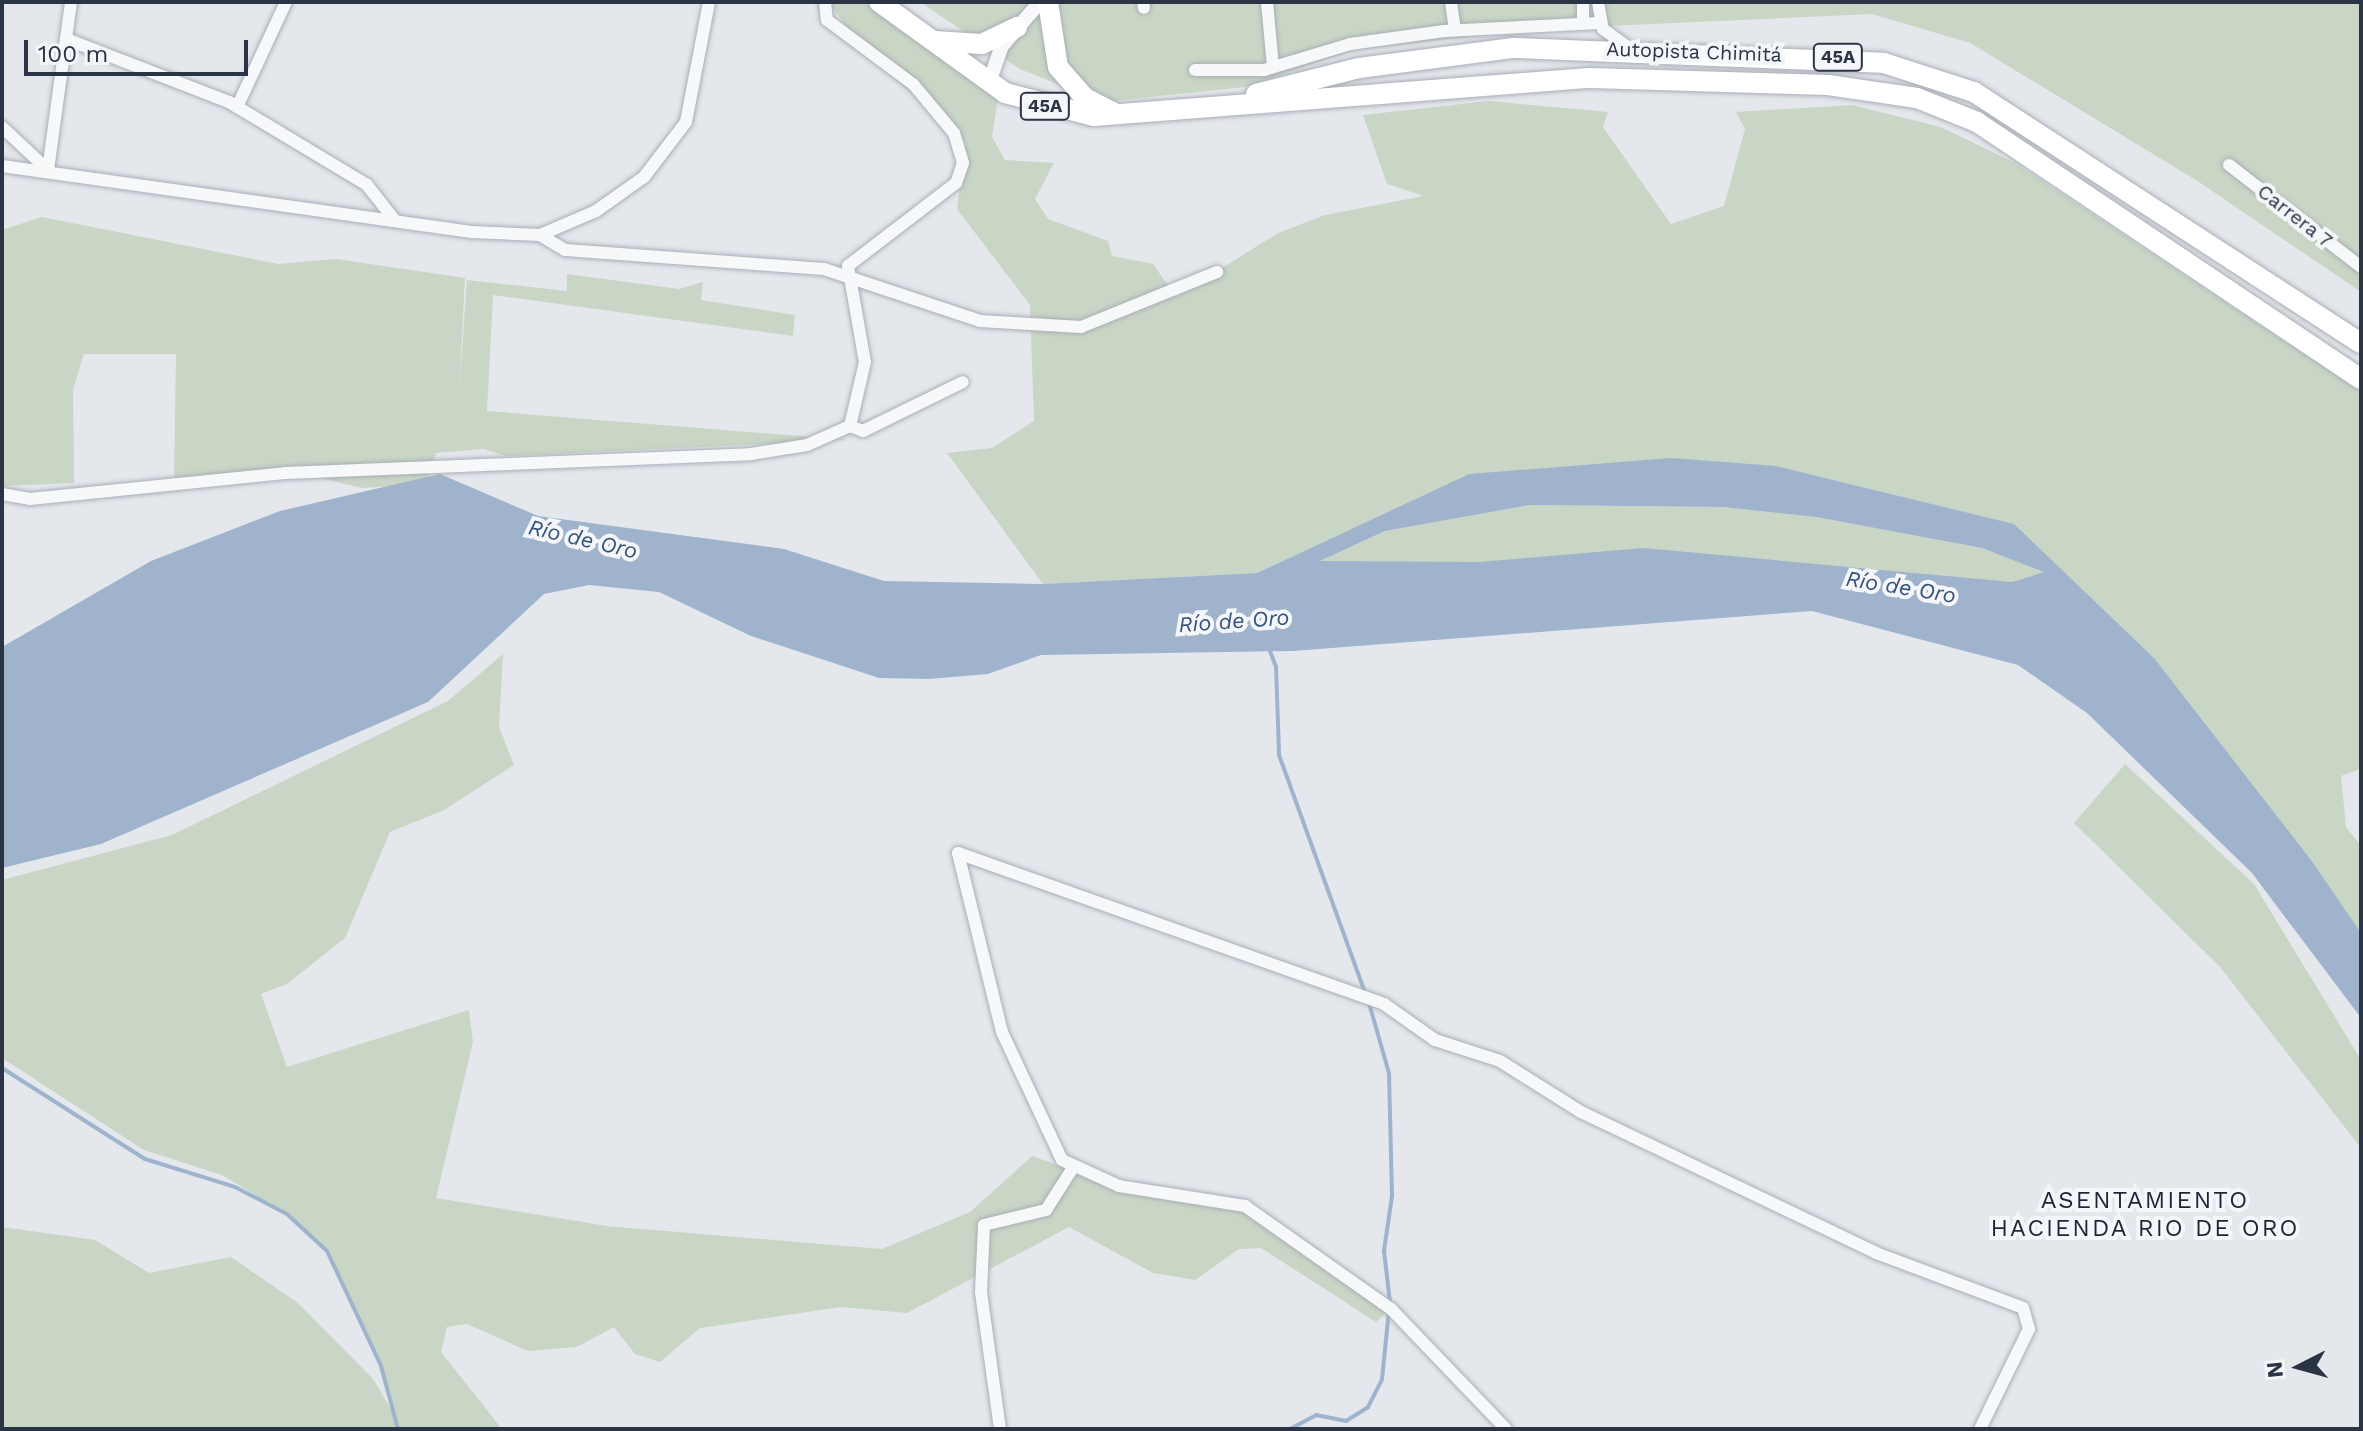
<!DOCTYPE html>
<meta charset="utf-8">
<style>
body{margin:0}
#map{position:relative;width:2363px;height:1431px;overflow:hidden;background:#e4e7ec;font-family:"Work Sans",sans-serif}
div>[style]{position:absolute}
.green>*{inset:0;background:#c9d6c5}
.water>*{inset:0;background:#9fb4cc}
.stream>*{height:4px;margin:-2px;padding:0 2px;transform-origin:2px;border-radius:2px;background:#9fb4cc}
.roads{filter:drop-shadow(0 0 2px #a9aeb7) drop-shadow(0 0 2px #a9aeb7)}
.minor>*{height:12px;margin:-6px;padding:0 6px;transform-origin:6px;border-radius:6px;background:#f7f8fa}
.tertiary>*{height:14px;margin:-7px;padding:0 7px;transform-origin:7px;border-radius:7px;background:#f7f8fa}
.trunk>*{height:20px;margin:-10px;padding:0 10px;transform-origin:10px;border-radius:10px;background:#fff}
span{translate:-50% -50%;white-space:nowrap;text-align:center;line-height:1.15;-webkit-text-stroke:8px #f4f6f9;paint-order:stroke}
.shield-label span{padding:2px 6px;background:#f4f6f9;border:2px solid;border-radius:6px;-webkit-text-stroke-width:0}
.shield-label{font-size:18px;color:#2b3445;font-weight:700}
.street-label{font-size:20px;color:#2b3445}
.water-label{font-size:22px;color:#34527a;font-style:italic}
.quarter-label{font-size:24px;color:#1d2536;letter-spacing:2px}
.frame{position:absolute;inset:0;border:4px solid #2b3445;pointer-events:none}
.north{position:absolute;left:2259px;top:1327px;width:80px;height:80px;-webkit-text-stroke:6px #f4f6f9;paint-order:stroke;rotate:264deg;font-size:22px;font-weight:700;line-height:32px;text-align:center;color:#2b3445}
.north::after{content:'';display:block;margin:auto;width:28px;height:36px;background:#2b3445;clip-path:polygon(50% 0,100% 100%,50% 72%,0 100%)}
.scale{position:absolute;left:24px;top:40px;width:224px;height:36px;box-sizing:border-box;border:4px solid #2b3445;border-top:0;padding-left:10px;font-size:24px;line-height:28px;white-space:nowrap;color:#2b3445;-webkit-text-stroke:6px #f4f6f9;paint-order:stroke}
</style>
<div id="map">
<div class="green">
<div style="clip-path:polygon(828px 2px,870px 2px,998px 97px,992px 137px,1005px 160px,1054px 163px,1035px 199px,1048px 219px,1108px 241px,1112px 256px,1153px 264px,1176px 297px,1278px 233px,1325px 215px,1424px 196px,1387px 184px,1363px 115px,1489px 101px,1608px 112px,1603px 127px,1671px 224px,1724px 206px,1745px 129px,1736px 112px,1852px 105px,1941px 127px,2015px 163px,2361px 392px,2361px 769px,2341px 776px,2346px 827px,2361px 846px,2361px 933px,2154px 658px,2013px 524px,1776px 466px,1469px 474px,1257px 573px,1043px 584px,947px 453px,992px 448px,1034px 421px,1030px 305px,957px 209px,966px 143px,867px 53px)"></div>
<div style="clip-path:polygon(920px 2px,2361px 2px,2361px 292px,2196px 180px,1970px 43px,1872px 14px,1541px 29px,1353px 50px,1245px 87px,1102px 102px,1020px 69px)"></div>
<div style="clip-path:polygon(42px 217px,278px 264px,336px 259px,465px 278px,459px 393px,467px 280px,567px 291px,567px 274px,679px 289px,703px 282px,701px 300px,795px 315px,793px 336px,493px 295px,487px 411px,850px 440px,506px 456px,484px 449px,436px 453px,425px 484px,362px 488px,289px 470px,174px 486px,176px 354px,84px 354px,73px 389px,74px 483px,2px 486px,2px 230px)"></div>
<div style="clip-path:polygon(1530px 505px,1723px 507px,1816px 517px,1982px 548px,2045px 572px,2012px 582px,1318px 562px,1385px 531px)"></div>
<div style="clip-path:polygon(503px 654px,499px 727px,514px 765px,444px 810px,390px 832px,345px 938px,287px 984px,261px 994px,287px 1067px,469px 1010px,473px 1042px,436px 1198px,607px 1226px,882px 1249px,970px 1212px,1032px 1156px,1117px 1186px,1241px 1209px,1387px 1312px,1376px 1322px,1261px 1248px,1239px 1249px,1195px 1280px,1153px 1273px,1069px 1227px,907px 1313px,841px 1307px,700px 1328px,660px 1362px,635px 1354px,614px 1327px,577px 1347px,528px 1351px,467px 1324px,447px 1327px,441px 1352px,502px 1429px,2px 1429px,2px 1227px,95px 1240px,149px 1273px,231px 1257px,298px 1303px,373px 1379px,394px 1414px,381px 1366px,327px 1251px,287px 1214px,222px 1175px,144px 1150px,2px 1058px,2px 880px,172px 835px,448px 701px)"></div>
<div style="clip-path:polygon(2125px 764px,2254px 884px,2361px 1060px,2361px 1148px,2220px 967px,2074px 823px)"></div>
</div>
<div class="water">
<div style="clip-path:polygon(evenodd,1671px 458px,1776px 466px,2014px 524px,2154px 658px,2311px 860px,2361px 933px,2361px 1018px,2252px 873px,2087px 713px,2018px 665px,1812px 611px,1293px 651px,1041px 655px,988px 674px,929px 679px,879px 678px,751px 636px,659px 592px,589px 585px,544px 594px,428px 702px,101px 844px,2px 868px,2px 647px,151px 561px,280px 511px,440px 474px,538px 516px,784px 549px,884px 581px,1043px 584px,1257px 573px,1469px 474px,1671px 458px,1530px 505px,1723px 507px,1816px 517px,1982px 548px,2044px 572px,2012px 582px,1643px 548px,1479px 562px,1320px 561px,1385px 531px,1530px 505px)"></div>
</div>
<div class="stream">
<div style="left:1268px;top:646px;width:22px;rotate:69deg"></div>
<div style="left:1276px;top:667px;width:88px;rotate:88deg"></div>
<div style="left:1279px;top:755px;width:255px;rotate:70.1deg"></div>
<div style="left:1369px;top:1003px;width:73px;rotate:74.1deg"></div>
<div style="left:1389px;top:1073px;width:123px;rotate:88.6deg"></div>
<div style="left:1392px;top:1196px;width:56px;rotate:98.3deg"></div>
<div style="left:1384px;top:1251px;width:51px;rotate:83.3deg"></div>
<div style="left:2px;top:1068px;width:169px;rotate:32.5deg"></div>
<div style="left:145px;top:1159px;width:94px;rotate:17.3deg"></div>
<div style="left:235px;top:1187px;width:59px;rotate:27.4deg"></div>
<div style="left:287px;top:1214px;width:54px;rotate:42.8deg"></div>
<div style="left:327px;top:1251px;width:127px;rotate:64.8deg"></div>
<div style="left:381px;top:1366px;width:65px;rotate:74.9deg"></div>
<div style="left:1290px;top:1429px;width:30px;rotate:-28deg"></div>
<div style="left:1316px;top:1415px;width:31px;rotate:11deg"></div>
<div style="left:1346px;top:1421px;width:26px;rotate:-32deg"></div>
<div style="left:1368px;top:1407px;width:31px;rotate:-63deg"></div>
<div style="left:1382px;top:1379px;width:69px;rotate:-84.2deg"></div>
</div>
<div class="roads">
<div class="minor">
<div style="left:825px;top:2px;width:18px;rotate:84deg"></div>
<div style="left:827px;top:20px;width:107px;rotate:36.7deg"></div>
<div style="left:913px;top:84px;width:64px;rotate:50.1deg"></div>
<div style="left:954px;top:133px;width:31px;rotate:73deg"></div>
<div style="left:963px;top:163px;width:21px;rotate:109deg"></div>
<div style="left:956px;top:183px;width:136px;rotate:142.5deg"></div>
<div style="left:848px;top:266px;width:97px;rotate:80deg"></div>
<div style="left:865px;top:362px;width:66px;rotate:103.2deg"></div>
<div style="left:1143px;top:2px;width:6px;rotate:81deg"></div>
<div style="left:1267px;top:2px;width:65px;rotate:84.7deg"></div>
<div style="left:1451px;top:2px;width:28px;rotate:82deg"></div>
<div style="left:1583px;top:2px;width:19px;rotate:90deg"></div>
<div style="left:1598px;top:2px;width:27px;rotate:80deg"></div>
<div style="left:1603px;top:29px;width:34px;rotate:36deg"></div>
<div style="left:69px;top:40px;width:172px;rotate:21.2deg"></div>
<div style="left:229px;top:102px;width:161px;rotate:31deg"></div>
<div style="left:367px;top:185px;width:42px;rotate:51.8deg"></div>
<div style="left:1195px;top:70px;width:69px"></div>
<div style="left:1264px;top:70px;width:90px;rotate:-16.8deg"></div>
<div style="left:1350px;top:44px;width:95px;rotate:-7.9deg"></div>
<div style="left:1444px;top:31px;width:155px;rotate:-3deg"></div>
<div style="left:237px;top:107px;width:116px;rotate:-65deg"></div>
<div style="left:2px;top:127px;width:63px;rotate:43.1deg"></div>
<div style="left:2229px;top:165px;width:167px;rotate:37.7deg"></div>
<div style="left:2px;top:166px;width:474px;rotate:8deg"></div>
<div style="left:471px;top:232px;width:69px;rotate:2.5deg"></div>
<div style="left:540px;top:235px;width:61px;rotate:-23.2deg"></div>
<div style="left:596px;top:211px;width:59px;rotate:-35.3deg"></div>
<div style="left:644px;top:177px;width:69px;rotate:-52.6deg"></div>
<div style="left:686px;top:122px;width:122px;rotate:-79.1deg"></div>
<div style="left:48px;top:170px;width:170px;rotate:-82.2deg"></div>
<div style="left:540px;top:235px;width:29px;rotate:31deg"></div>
<div style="left:565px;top:250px;width:260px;rotate:4.2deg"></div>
<div style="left:824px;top:269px;width:164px;rotate:18.4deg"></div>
<div style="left:980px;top:321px;width:101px;rotate:3.4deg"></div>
<div style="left:1081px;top:327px;width:147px;rotate:-22deg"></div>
<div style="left:2px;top:494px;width:28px;rotate:10deg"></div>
<div style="left:30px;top:499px;width:256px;rotate:-5.8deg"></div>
<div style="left:285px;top:473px;width:466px;rotate:-2.3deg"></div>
<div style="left:751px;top:454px;width:57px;rotate:-9.1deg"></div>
<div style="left:807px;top:445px;width:47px;rotate:-23.8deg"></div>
<div style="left:850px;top:426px;width:14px;rotate:21deg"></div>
<div style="left:863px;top:431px;width:111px;rotate:-26.1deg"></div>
<div style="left:958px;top:853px;width:452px;rotate:19.5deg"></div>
<div style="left:1384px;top:1004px;width:62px;rotate:35.2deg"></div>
<div style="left:1435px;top:1040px;width:68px;rotate:17.9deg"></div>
<div style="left:1500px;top:1061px;width:96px;rotate:32.2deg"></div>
<div style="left:1581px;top:1112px;width:327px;rotate:25.5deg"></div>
<div style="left:1876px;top:1253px;width:157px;rotate:20.5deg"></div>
<div style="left:2023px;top:1308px;width:22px;rotate:74deg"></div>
<div style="left:2029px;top:1329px;width:111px;rotate:116.1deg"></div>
<div style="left:958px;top:853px;width:184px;rotate:76.2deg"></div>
<div style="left:1002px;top:1032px;width:141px;rotate:64.9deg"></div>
<div style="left:1062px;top:1160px;width:63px;rotate:24.5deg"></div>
<div style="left:1119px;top:1186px;width:128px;rotate:9deg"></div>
<div style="left:1245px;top:1206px;width:179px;rotate:35.2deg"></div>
<div style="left:1391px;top:1309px;width:166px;rotate:46.2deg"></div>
<div style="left:1000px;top:1429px;width:138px;rotate:-97.9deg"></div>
<div style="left:981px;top:1292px;width:67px;rotate:-87.4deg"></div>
<div style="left:984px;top:1225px;width:64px;rotate:-13.6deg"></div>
<div style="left:1046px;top:1210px;width:52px;rotate:-57.5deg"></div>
</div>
<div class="tertiary">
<div style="left:989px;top:83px;width:39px;rotate:-71deg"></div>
<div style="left:1002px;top:46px;width:58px;rotate:-49.2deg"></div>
</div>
<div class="trunk">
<div style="left:879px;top:2px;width:155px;rotate:35.8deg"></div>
<div style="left:1005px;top:93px;width:92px;rotate:14.5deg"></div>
<div style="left:1094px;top:116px;width:497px;rotate:-4.4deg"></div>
<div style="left:1590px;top:78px;width:238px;rotate:1.7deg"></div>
<div style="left:1828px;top:85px;width:90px;rotate:8.3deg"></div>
<div style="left:1917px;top:98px;width:65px;rotate:21.8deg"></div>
<div style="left:1977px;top:122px;width:462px;rotate:33.8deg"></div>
<div style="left:1048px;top:2px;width:66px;rotate:81.3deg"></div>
<div style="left:1058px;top:67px;width:41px;rotate:48.9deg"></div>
<div style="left:1085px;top:98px;width:34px;rotate:27deg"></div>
<div style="left:934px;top:41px;width:48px;rotate:3.6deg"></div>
<div style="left:982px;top:44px;width:39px;rotate:-26deg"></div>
<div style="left:1256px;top:94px;width:106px;rotate:-14.2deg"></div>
<div style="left:1359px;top:68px;width:156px;rotate:-7.4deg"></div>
<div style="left:1514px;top:48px;width:370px;rotate:2.3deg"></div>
<div style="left:1884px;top:63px;width:95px;rotate:17.9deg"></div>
<div style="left:1974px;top:92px;width:461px;rotate:33deg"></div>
</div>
</div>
<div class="shield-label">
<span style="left:1838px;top:57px">45A</span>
<span style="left:1045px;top:106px">45A</span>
</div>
<div class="street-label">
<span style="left:1694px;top:52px;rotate:2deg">Autopista Chimitá</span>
<span style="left:2295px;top:216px;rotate:38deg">Carrera 7</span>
</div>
<div class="water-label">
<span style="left:583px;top:539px;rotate:13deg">Río de Oro</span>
<span style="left:1901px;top:587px;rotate:9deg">Río de Oro</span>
<span style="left:1234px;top:621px;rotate:-4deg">Río de Oro</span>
</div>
<div class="quarter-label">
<span style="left:2145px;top:1215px">ASENTAMIENTO<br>HACIENDA RIO DE ORO</span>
</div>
<div class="frame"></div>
<div class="north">N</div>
<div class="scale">100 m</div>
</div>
